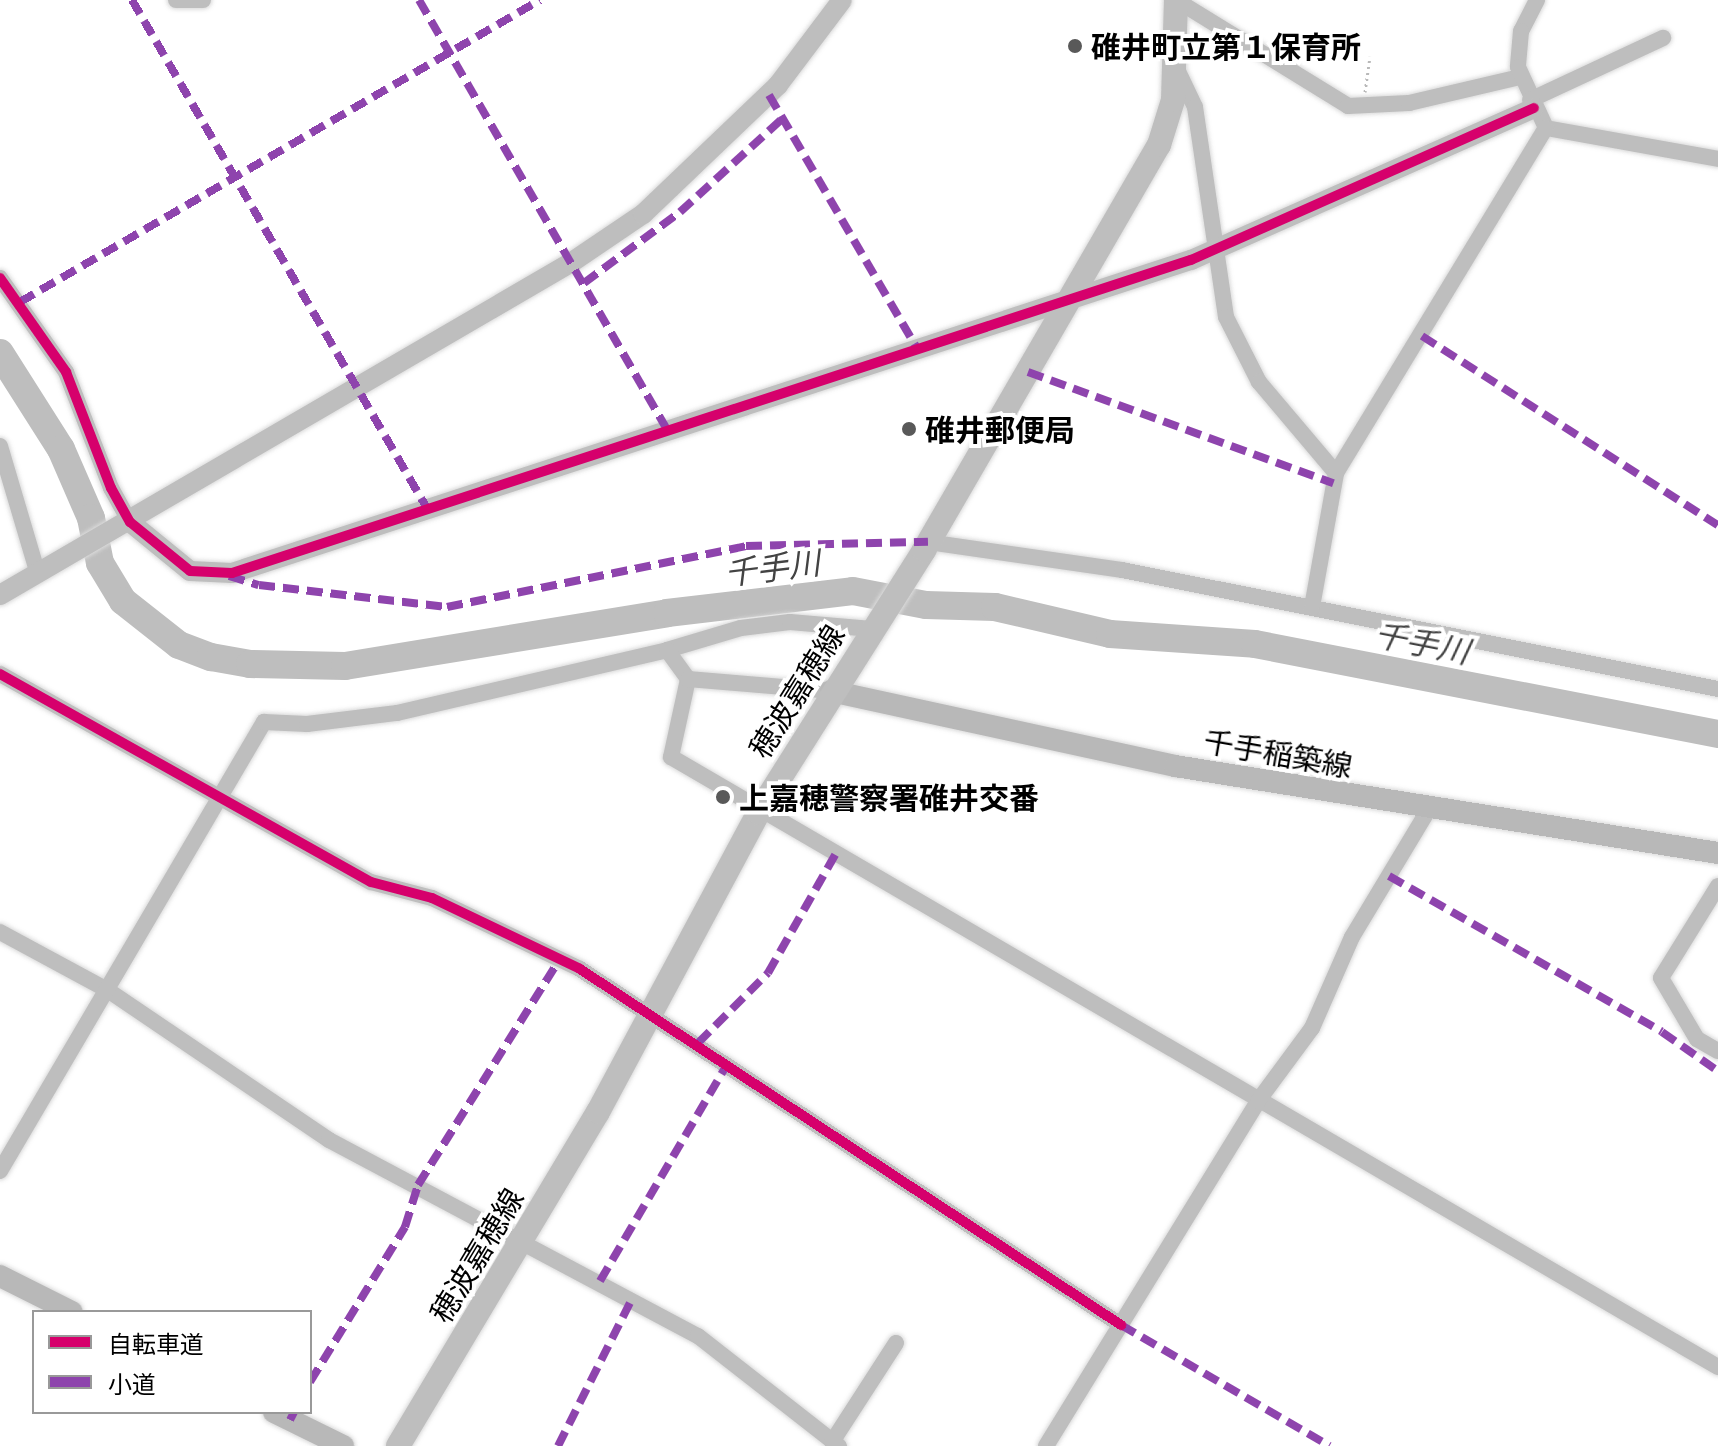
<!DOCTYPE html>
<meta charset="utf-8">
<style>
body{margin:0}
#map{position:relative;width:1718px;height:1446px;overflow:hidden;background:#fff;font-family:Commissioner,"Noto Sans JP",sans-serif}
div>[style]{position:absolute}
.river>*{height:28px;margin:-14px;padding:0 14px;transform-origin:14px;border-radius:14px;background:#bebebe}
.path>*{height:3px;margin-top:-1.5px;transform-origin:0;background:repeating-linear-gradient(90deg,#b9b9b9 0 2px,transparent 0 6px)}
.roads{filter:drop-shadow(0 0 2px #dbdbdb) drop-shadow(0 0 2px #dbdbdb)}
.minor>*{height:16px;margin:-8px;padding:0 8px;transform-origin:8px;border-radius:8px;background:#bebebe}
.tertiary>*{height:20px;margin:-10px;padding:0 10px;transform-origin:10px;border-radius:10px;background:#bebebe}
.secondary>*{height:22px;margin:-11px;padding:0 11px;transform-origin:11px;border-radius:11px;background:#b8b8b8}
.primary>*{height:24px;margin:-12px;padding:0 12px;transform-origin:12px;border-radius:12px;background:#bebebe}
.quiet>*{height:8px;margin-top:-4px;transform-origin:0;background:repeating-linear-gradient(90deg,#8e44ad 0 16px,transparent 0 24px)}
.cycleway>*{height:10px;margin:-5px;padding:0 5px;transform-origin:5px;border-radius:5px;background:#d6006c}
.dots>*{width:22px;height:22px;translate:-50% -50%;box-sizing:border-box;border:4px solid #fff;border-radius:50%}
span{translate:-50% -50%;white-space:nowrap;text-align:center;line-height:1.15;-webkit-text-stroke:8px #fff;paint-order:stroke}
.poi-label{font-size:30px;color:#000;font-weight:700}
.left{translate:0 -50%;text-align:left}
.street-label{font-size:30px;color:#000}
.water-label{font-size:32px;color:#434343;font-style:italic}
.legend{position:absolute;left:32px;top:1310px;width:280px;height:104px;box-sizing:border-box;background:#fff;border:2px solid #999;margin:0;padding:10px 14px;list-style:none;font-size:24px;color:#000}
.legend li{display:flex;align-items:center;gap:16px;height:40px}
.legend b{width:40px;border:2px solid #999}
</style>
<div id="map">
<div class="river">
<div style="left:0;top:353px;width:114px;rotate:57.6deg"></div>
<div style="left:61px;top:449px;width:75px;rotate:66.5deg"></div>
<div style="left:91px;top:518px;width:46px;rotate:78.7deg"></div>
<div style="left:100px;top:563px;width:44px;rotate:58.8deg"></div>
<div style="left:123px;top:601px;width:71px;rotate:38.2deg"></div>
<div style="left:179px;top:645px;width:34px;rotate:21deg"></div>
<div style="left:211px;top:657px;width:40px;rotate:10deg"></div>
<div style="left:250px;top:664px;width:95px;rotate:1.2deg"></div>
<div style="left:345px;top:666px;width:326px;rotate:-9.3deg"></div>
<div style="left:667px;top:613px;width:187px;rotate:-6.7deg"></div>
<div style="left:853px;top:591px;width:74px;rotate:10.9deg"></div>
<div style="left:926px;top:605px;width:69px;rotate:1.7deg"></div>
<div style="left:995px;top:607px;width:118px;rotate:13.2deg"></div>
<div style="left:1110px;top:634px;width:145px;rotate:3.9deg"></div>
<div style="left:1255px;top:644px;width:472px;rotate:11deg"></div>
</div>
<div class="path">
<div style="left:1365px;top:92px;width:36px;rotate:-82deg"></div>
</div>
<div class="roads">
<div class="minor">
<div style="left:176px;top:0;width:27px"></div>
<div style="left:1176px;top:0;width:202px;rotate:31.6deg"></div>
<div style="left:1348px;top:106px;width:61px;rotate:-2.8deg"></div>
<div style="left:1409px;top:103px;width:114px;rotate:-13.2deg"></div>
<div style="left:1537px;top:0;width:35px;rotate:117deg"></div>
<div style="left:1521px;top:31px;width:36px;rotate:95deg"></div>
<div style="left:1518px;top:67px;width:67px;rotate:65.3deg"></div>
<div style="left:1546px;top:128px;width:175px;rotate:10.2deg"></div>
<div style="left:1176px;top:67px;width:44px;rotate:64.6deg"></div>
<div style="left:1195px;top:107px;width:212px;rotate:81.6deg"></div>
<div style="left:1226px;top:317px;width:73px;rotate:63.1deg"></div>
<div style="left:1259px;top:382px;width:119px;rotate:49.8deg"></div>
<div style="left:1530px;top:100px;width:147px;rotate:-25deg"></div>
<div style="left:0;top:278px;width:115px;rotate:54.9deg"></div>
<div style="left:66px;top:372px;width:124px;rotate:68.8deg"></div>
<div style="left:111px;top:488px;width:39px;rotate:61deg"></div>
<div style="left:0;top:446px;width:134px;rotate:73.5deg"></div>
<div style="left:928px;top:542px;width:196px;rotate:8.2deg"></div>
<div style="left:1122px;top:570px;width:608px;rotate:11.29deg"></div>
<div style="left:1312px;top:607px;width:136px;rotate:-79.8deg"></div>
<div style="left:1336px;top:473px;width:404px;rotate:-58.7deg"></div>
<div style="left:667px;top:650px;width:77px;rotate:-16.6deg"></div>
<div style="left:741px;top:628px;width:49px;rotate:-7deg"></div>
<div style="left:790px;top:622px;width:82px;rotate:4.9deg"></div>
<div style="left:0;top:674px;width:425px;rotate:29.3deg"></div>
<div style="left:371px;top:882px;width:63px;rotate:14.7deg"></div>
<div style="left:432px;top:898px;width:164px;rotate:25.6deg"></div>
<div style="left:580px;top:969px;width:648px;rotate:33.35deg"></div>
<div style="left:688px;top:679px;width:80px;rotate:102.3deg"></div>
<div style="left:671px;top:757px;width:1212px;rotate:30.23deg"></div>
<div style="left:1718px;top:886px;width:108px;rotate:121.8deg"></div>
<div style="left:1661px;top:978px;width:71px;rotate:59.5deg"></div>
<div style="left:1697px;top:1039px;width:24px;rotate:30deg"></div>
<div style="left:0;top:932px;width:124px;rotate:28.4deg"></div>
<div style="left:109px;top:991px;width:266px;rotate:34.1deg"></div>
<div style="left:329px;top:1140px;width:418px;rotate:28deg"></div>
<div style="left:698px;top:1336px;width:179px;rotate:38deg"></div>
<div style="left:0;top:1171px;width:521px;rotate:-59.55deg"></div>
<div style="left:264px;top:722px;width:43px;rotate:2.7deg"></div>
<div style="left:307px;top:724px;width:91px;rotate:-7deg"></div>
<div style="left:397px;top:713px;width:277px;rotate:-13.1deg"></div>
<div style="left:667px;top:650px;width:36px;rotate:54deg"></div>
<div style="left:688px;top:679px;width:144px;rotate:4.8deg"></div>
<div style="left:832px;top:1442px;width:118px;rotate:-57.1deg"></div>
<div style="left:1046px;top:1446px;width:405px;rotate:-58.4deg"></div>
<div style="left:1258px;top:1101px;width:91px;rotate:-53.5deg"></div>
<div style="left:1312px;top:1028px;width:99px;rotate:-66.3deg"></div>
<div style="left:1352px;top:937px;width:149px;rotate:-59deg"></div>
</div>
<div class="tertiary">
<div style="left:130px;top:522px;width:77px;rotate:39.2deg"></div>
<div style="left:190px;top:571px;width:42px;rotate:2.7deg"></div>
<div style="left:232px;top:573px;width:1009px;rotate:-18.08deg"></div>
<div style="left:1191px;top:260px;width:375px;rotate:-23.9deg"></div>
<div style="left:0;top:595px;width:662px;rotate:-30.21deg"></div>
<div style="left:572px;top:262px;width:86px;rotate:-34.1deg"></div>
<div style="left:643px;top:214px;width:187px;rotate:-43.7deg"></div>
<div style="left:778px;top:85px;width:106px;rotate:-53deg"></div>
</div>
<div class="secondary">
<div style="left:831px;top:691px;width:352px;rotate:12.3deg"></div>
<div style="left:1175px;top:766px;width:550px;rotate:9.1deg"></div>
<div style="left:0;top:1276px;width:80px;rotate:26.6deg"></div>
<div style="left:274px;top:1412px;width:77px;rotate:26.2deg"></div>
</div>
<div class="primary">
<div style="left:398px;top:1446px;width:389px;rotate:-59.1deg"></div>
<div style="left:598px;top:1112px;width:339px;rotate:-61.8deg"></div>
<div style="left:758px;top:813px;width:311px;rotate:-57.7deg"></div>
<div style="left:924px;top:550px;width:468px;rotate:-59.9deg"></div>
<div style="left:1159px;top:145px;width:47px;rotate:-72.7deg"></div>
<div style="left:1173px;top:100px;width:100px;rotate:-88.3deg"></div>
</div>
</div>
<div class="quiet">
<div style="left:132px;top:0;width:590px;rotate:59.87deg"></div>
<div style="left:419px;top:0;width:496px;rotate:60deg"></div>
<div style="left:769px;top:95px;width:292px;rotate:59.7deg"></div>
<div style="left:584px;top:283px;width:119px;rotate:-36.5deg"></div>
<div style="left:680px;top:212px;width:138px;rotate:-42.4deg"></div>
<div style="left:20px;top:302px;width:601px;rotate:-30.15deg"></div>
<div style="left:1422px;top:336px;width:351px;rotate:32.6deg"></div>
<div style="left:1028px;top:372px;width:325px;rotate:20deg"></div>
<div style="left:229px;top:576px;width:31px;rotate:17deg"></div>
<div style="left:259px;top:585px;width:189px;rotate:6.7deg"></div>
<div style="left:447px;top:607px;width:305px;rotate:-11.5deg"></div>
<div style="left:746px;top:546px;width:182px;rotate:-1.3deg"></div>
<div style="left:1389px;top:876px;width:314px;rotate:29.7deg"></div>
<div style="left:1662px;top:1032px;width:68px;rotate:34.9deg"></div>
<div style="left:698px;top:1043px;width:99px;rotate:-45deg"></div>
<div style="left:768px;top:973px;width:136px;rotate:-60.4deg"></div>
<div style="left:600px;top:1281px;width:253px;rotate:-59.6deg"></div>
<div style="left:1121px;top:1325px;width:241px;rotate:30.1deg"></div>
<div style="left:310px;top:1382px;width:182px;rotate:-58.5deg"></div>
<div style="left:405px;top:1227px;width:44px;rotate:-72.8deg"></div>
<div style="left:418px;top:1185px;width:267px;rotate:-57.9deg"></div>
<div style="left:290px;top:1420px;width:9px;rotate:-63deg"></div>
<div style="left:558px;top:1446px;width:167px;rotate:-63.3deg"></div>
</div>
<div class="cycleway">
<div style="left:0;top:278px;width:115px;rotate:54.9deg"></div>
<div style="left:66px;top:372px;width:124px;rotate:68.8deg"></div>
<div style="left:111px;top:488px;width:39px;rotate:61deg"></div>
<div style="left:130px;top:522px;width:77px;rotate:39.2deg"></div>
<div style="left:190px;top:571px;width:42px;rotate:2.7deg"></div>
<div style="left:232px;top:573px;width:1009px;rotate:-18.08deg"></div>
<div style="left:1191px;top:260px;width:375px;rotate:-23.9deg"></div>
<div style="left:0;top:674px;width:425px;rotate:29.3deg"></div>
<div style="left:371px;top:882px;width:63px;rotate:14.7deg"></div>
<div style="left:432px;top:898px;width:164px;rotate:25.6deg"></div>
<div style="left:580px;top:969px;width:648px;rotate:33.35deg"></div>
</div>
<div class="dots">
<div style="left:1075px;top:46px;background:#595959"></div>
<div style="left:909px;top:429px;background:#595959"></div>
<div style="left:723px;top:797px;background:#595959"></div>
</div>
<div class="poi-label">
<span class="left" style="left:1091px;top:46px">碓井町立第１保育所</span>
<span class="left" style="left:925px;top:429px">碓井郵便局</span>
<span class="left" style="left:739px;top:797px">上嘉穂警察署碓井交番</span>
</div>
<div class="street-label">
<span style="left:796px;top:691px;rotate:-58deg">穂波嘉穂線</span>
<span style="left:1278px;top:753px;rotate:10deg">千手稲築線</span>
<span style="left:476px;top:1255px;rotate:-59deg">穂波嘉穂線</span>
</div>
<div class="water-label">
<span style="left:772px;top:567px;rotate:-7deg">千手川</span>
<span style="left:1422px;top:642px;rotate:11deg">千手川</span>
</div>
<ul class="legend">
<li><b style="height:10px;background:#d6006c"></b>自転車道</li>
<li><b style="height:10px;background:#8e44ad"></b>小道</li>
</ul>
</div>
